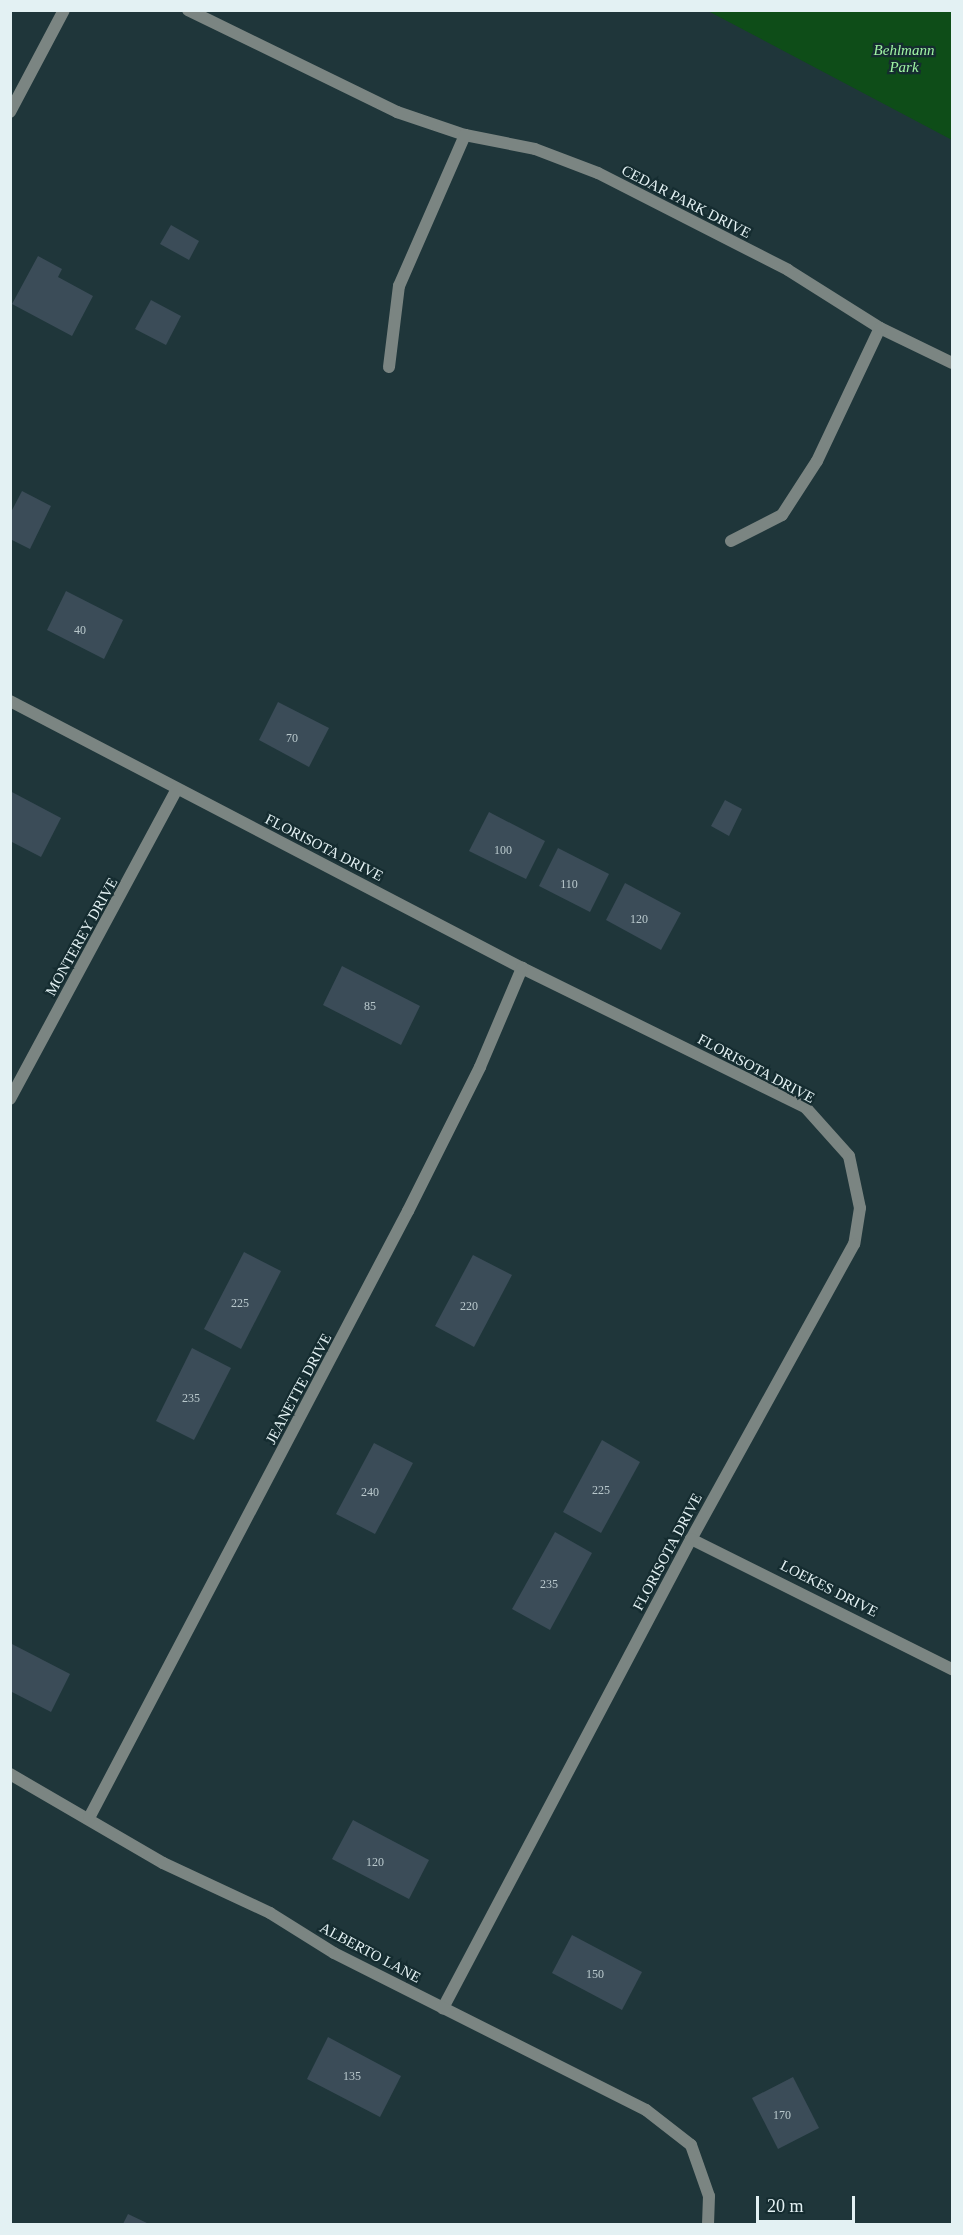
<!DOCTYPE html>
<style>
body{margin:0}
#map{position:relative;width:963px;height:2235px;overflow:hidden;background:#1f363a;font-family:"Times New Roman",serif}
div>[style]{position:absolute}
.green>*{inset:0;background:#0e4d18}
.building>*{inset:0;background:#3b4c58}
.minor>*{height:12px;margin:-6px;padding:0 6px;transform-origin:6px;border-radius:6px;background:#7b8582}
.tertiary>*{height:12px;margin:-6px;padding:0 6px;transform-origin:6px;border-radius:6px;background:#7b8582}
span{translate:-50% -50%;white-space:nowrap;text-align:center;line-height:1.15;-webkit-text-stroke:4.5px #152c30;paint-order:stroke}
.number-label{font-size:12px;color:#b9c8cc}
.number-label span{-webkit-text-stroke-width:0}
.park-label{font-size:15px;color:#a0f4a4;font-style:italic}
.street-label{font-size:15px;color:#e3f1f3}
.frame{position:absolute;inset:0;border:12px solid #e3f1f3;pointer-events:none}
.scale{position:absolute;left:756px;top:2196px;width:99px;height:27px;box-sizing:border-box;border:3px solid #e3f1f3;border-top:0;padding-left:8px;font-size:18px;line-height:21px;white-space:nowrap;color:#e3f1f3;-webkit-text-stroke:4px #152c30;paint-order:stroke}
</style>
<div id="map">
<div class="green">
<div style="clip-path:polygon(708px 11px,952px 11px,952px 140px)"></div>
</div>
<div class="building">
<div style="clip-path:polygon(171px 225px,199px 241px,189px 260px,160px 244px)"></div>
<div style="clip-path:polygon(38px 256px,62px 269px,58px 277px,93px 296px,72px 336px,12px 304px)"></div>
<div style="clip-path:polygon(151px 300px,181px 316px,166px 345px,135px 329px)"></div>
<div style="clip-path:polygon(22px 491px,51px 506px,30px 549px,10px 539px,10px 514px)"></div>
<div style="clip-path:polygon(66px 591px,123px 620px,104px 659px,47px 630px)"></div>
<div style="clip-path:polygon(278px 702px,329px 728px,309px 767px,259px 740px)"></div>
<div style="clip-path:polygon(10px 791px,61px 818px,41px 857px,10px 841px)"></div>
<div style="clip-path:polygon(725px 800px,742px 809px,729px 836px,711px 826px)"></div>
<div style="clip-path:polygon(489px 812px,545px 841px,526px 879px,469px 851px)"></div>
<div style="clip-path:polygon(558px 848px,609px 874px,590px 912px,539px 886px)"></div>
<div style="clip-path:polygon(625px 883px,681px 913px,661px 950px,606px 920px)"></div>
<div style="clip-path:polygon(342px 966px,420px 1006px,401px 1045px,323px 1005px)"></div>
<div style="clip-path:polygon(244px 1252px,281px 1271px,241px 1349px,204px 1329px)"></div>
<div style="clip-path:polygon(473px 1255px,512px 1275px,474px 1347px,435px 1326px)"></div>
<div style="clip-path:polygon(192px 1348px,231px 1368px,194px 1440px,156px 1421px)"></div>
<div style="clip-path:polygon(602px 1440px,640px 1462px,601px 1533px,563px 1512px)"></div>
<div style="clip-path:polygon(374px 1443px,413px 1463px,375px 1534px,336px 1514px)"></div>
<div style="clip-path:polygon(555px 1532px,592px 1553px,550px 1630px,512px 1609px)"></div>
<div style="clip-path:polygon(10px 1643px,70px 1674px,51px 1712px,10px 1691px)"></div>
<div style="clip-path:polygon(353px 1820px,429px 1860px,409px 1899px,332px 1859px)"></div>
<div style="clip-path:polygon(572px 1935px,642px 1972px,622px 2010px,552px 1973px)"></div>
<div style="clip-path:polygon(328px 2037px,401px 2076px,380px 2117px,307px 2079px)"></div>
<div style="clip-path:polygon(793px 2077px,819px 2128px,778px 2149px,752px 2098px)"></div>
<div style="clip-path:polygon(128px 2214px,149px 2224px,123px 2224px)"></div>
</div>
<div class="minor">
<div style="left:188px;top:10px;width:233px;rotate:26deg"></div>
<div style="left:397px;top:112px;width:72px;rotate:18.7deg"></div>
<div style="left:465px;top:135px;width:71px;rotate:11.3deg"></div>
<div style="left:535px;top:149px;width:67px;rotate:20.9deg"></div>
<div style="left:598px;top:173px;width:213px;rotate:27deg"></div>
<div style="left:788px;top:270px;width:109px;rotate:32.2deg"></div>
<div style="left:880px;top:328px;width:80px;rotate:25.9deg"></div>
<div style="left:389px;top:367px;width:82px;rotate:-83deg"></div>
<div style="left:399px;top:286px;width:165px;rotate:-66.4deg"></div>
<div style="left:731px;top:541px;width:57px;rotate:-27deg"></div>
<div style="left:782px;top:515px;width:64px;rotate:-57.1deg"></div>
<div style="left:817px;top:461px;width:147px;rotate:-64.7deg"></div>
<div style="left:10px;top:701px;width:577px;rotate:27.54deg"></div>
<div style="left:522px;top:968px;width:317px;rotate:26.2deg"></div>
<div style="left:806px;top:1108px;width:64px;rotate:48.1deg"></div>
<div style="left:849px;top:1156px;width:53px;rotate:78.1deg"></div>
<div style="left:860px;top:1208px;width:36px;rotate:99deg"></div>
<div style="left:854px;top:1244px;width:337px;rotate:118.9deg"></div>
<div style="left:691px;top:1539px;width:531px;rotate:117.87deg"></div>
<div style="left:10px;top:1099px;width:352px;rotate:-61.7deg"></div>
<div style="left:691px;top:1539px;width:292px;rotate:26.5deg"></div>
<div style="left:10px;top:1774px;width:177px;rotate:30.2deg"></div>
<div style="left:163px;top:1863px;width:118px;rotate:25deg"></div>
<div style="left:270px;top:1913px;width:75px;rotate:32deg"></div>
<div style="left:334px;top:1953px;width:349px;rotate:26.7deg"></div>
<div style="left:646px;top:2110px;width:57px;rotate:37.9deg"></div>
<div style="left:691px;top:2145px;width:54px;rotate:70.6deg"></div>
<div style="left:709px;top:2196px;width:28px;rotate:92deg"></div>
<div style="left:89px;top:1818px;width:686px;rotate:-62.28deg"></div>
<div style="left:408px;top:1211px;width:161px;rotate:-63.4deg"></div>
<div style="left:480px;top:1067px;width:108px;rotate:-67deg"></div>
</div>
<div class="tertiary">
<div style="left:10px;top:112px;width:115px;rotate:-62.1deg"></div>
</div>
<div class="number-label">
<span style="left:80px;top:631px">40</span>
<span style="left:292px;top:739px">70</span>
<span style="left:503px;top:851px">100</span>
<span style="left:569px;top:885px">110</span>
<span style="left:639px;top:920px">120</span>
<span style="left:370px;top:1007px">85</span>
<span style="left:240px;top:1304px">225</span>
<span style="left:469px;top:1307px">220</span>
<span style="left:191px;top:1399px">235</span>
<span style="left:601px;top:1491px">225</span>
<span style="left:370px;top:1493px">240</span>
<span style="left:549px;top:1585px">235</span>
<span style="left:375px;top:1863px">120</span>
<span style="left:595px;top:1975px">150</span>
<span style="left:352px;top:2077px">135</span>
<span style="left:782px;top:2116px">170</span>
</div>
<div class="park-label">
<span style="left:904px;top:59px">Behlmann<br>Park</span>
</div>
<div class="street-label">
<span style="left:686px;top:202px;rotate:27deg">CEDAR PARK DRIVE</span>
<span style="left:324px;top:848px;rotate:27deg">FLORISOTA DRIVE</span>
<span style="left:82px;top:937px;rotate:-61deg">MONTEREY DRIVE</span>
<span style="left:756px;top:1069px;rotate:28deg">FLORISOTA DRIVE</span>
<span style="left:299px;top:1389px;rotate:-62deg">JEANETTE DRIVE</span>
<span style="left:668px;top:1552px;rotate:-62deg">FLORISOTA DRIVE</span>
<span style="left:829px;top:1589px;rotate:27deg">LOEKES DRIVE</span>
<span style="left:370px;top:1953px;rotate:28deg">ALBERTO LANE</span>
</div>
<div class="frame"></div>
<div class="scale">20 m</div>
</div>
